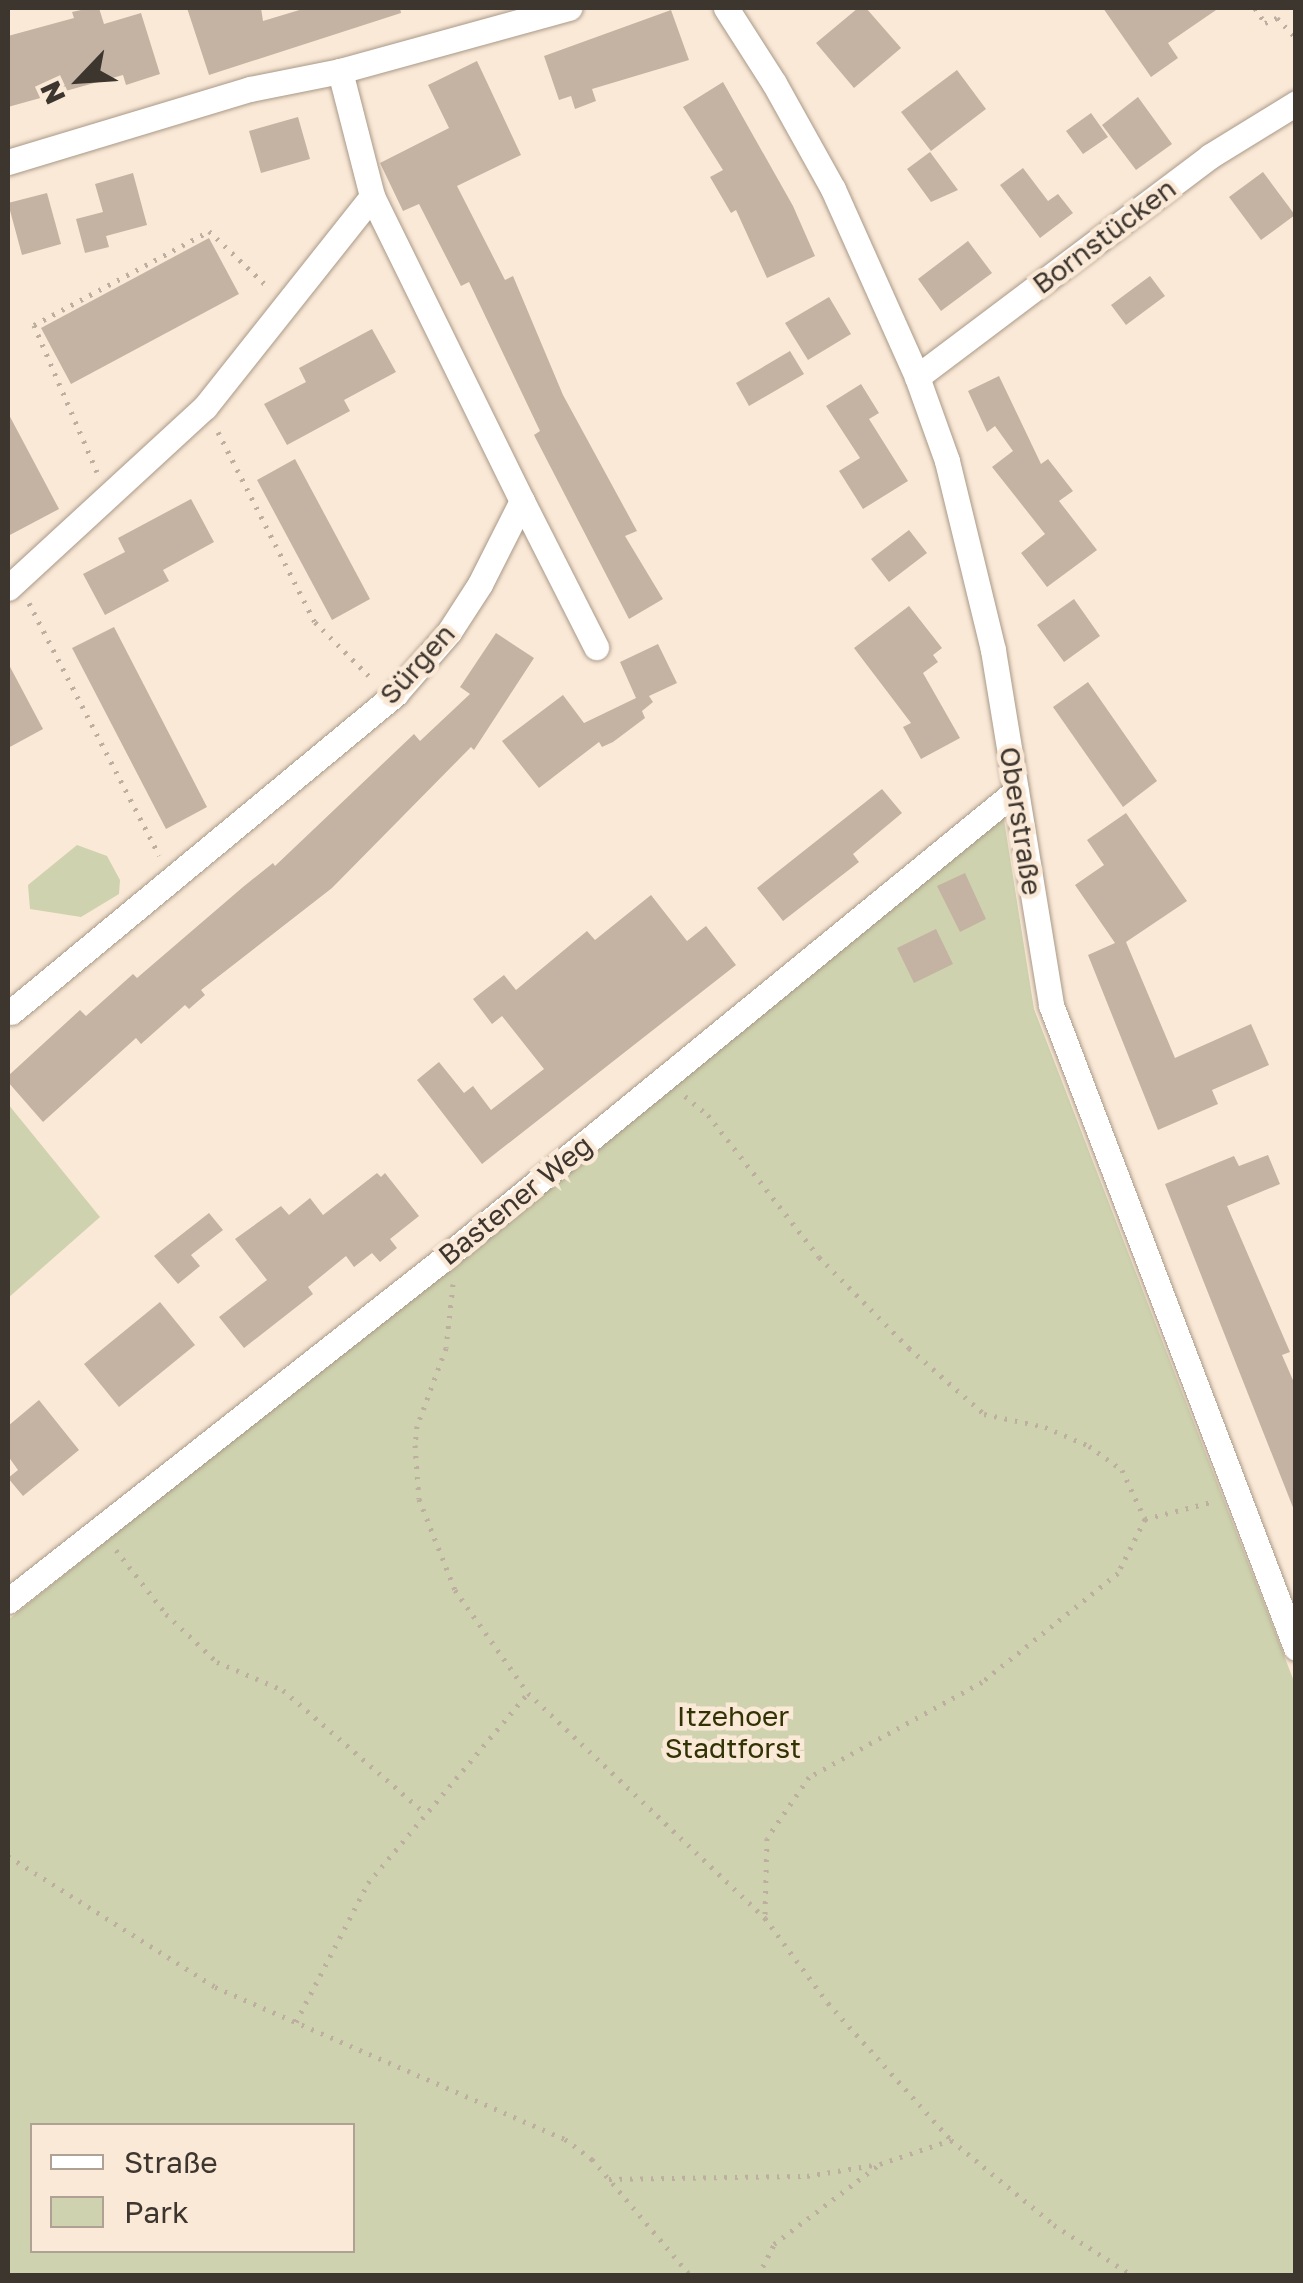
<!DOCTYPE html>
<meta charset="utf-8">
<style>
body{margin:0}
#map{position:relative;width:1303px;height:2283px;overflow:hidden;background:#fbe9d7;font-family:"Golos Text",sans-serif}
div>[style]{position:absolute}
.green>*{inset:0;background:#ced2ae}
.building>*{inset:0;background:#c4b3a2}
.path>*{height:5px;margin-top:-2.5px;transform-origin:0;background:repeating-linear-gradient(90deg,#bdafa0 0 2.5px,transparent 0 10.5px)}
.roads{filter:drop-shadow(0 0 2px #a99988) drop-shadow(0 0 2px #a99988)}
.street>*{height:25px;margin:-12.5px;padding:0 12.5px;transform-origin:12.5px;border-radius:12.5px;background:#fff}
span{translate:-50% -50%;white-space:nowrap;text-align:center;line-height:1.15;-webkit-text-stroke:9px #fbe9d7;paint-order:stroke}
.street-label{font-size:28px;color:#3d362f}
.park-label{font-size:28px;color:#313305}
.frame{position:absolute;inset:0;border:10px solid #3d362f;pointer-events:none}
.legend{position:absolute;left:30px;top:2123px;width:325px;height:130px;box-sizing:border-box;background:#fbe9d7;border:2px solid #afa194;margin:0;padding:12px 18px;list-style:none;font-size:30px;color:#3d362f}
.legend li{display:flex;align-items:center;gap:20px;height:50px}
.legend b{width:50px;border:2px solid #afa194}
.north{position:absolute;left:30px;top:30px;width:100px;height:100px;-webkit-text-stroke:8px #fbe9d7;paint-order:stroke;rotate:245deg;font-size:28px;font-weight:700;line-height:40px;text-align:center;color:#3d362f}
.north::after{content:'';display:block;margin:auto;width:35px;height:45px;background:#3d362f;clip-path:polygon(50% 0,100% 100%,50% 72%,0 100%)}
</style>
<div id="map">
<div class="green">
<div style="clip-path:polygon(evenodd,1002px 807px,1034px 1009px,1295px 1684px,1295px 2275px,8px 2276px,8px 1620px,318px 1371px,1002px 807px,32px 2126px,352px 2126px,352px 2250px,32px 2250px,32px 2126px)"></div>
<div style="clip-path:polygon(77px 845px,107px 856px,120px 880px,119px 894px,81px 917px,30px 909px,28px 885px)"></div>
<div style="clip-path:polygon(8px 1104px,100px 1217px,8px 1298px)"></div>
</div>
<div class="building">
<div style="clip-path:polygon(90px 8px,99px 8px,104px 24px,141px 13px,160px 74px,126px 85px,123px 75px,8px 107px,8px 36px,74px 18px,72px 12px)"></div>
<div style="clip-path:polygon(187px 8px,261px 8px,263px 21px,306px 8px,400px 8px,401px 13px,209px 75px)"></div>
<div style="clip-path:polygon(858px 8px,866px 8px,901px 48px,854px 88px,816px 43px)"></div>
<div style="clip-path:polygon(1103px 8px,1219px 8px,1168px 43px,1178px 58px,1151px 77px)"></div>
<div style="clip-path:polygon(671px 10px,689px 60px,592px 89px,596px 101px,575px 109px,571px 96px,559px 100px,544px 56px)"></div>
<div style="clip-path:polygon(477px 61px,521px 155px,457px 186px,505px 280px,513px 276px,563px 395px,637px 531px,625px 536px,663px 599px,629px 619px,534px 435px,540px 431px,469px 282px,461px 286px,419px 204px,403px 211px,380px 163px,449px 128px,428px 85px)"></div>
<div style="clip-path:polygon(957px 70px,986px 109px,931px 151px,901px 112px)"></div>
<div style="clip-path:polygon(723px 82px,793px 206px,815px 256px,767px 278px,736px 210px,731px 213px,710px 177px,723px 170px,683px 107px)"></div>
<div style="clip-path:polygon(1138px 97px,1172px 144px,1136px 170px,1102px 125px)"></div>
<div style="clip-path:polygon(1091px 113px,1108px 137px,1083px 154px,1066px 131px)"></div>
<div style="clip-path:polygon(298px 117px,310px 159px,261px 173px,249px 131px)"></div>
<div style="clip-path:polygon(930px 152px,958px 190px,931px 202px,907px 169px)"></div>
<div style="clip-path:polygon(1023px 168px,1048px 201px,1058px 194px,1073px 213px,1040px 238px,1000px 185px)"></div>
<div style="clip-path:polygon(1263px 172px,1295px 215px,1261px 240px,1229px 197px)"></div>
<div style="clip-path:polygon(133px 173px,147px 225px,106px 236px,109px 247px,85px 253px,76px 219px,103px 212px,95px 184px)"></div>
<div style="clip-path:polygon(47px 193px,61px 244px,22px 255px,8px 203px)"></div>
<div style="clip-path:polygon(209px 238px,239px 294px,71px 384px,41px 328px)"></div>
<div style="clip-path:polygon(968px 241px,992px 273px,941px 311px,918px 279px)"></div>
<div style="clip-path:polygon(1150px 276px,1165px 296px,1126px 325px,1111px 305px)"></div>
<div style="clip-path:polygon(829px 297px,851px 334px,808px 360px,785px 323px)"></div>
<div style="clip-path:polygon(372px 329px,396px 372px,344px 400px,350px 411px,287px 445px,264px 404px,306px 382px,299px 368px)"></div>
<div style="clip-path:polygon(790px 351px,804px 374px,749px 406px,736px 383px)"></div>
<div style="clip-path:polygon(999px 376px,1041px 464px,1048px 459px,1073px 491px,1059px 501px,1097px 550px,1047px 587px,1021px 553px,1045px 534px,992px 467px,1013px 451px,995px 426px,987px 432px,968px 391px)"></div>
<div style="clip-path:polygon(861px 384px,879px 413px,869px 419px,908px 481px,863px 509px,839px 471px,860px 458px,826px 406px)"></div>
<div style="clip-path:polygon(8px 413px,59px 509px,8px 536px)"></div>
<div style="clip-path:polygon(295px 459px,370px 599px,332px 620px,257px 480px)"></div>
<div style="clip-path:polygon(191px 499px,214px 542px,163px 570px,169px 581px,105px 615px,83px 574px,125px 552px,118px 538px)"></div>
<div style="clip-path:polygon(909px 530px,927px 553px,889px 582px,871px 559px)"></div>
<div style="clip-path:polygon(1074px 599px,1100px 636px,1064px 662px,1037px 625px)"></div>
<div style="clip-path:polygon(909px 606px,942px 648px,933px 655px,938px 662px,923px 673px,960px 738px,921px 759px,903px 727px,911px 723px,854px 648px)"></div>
<div style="clip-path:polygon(114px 627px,207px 807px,166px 829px,72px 648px)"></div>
<div style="clip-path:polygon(496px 633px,534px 658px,474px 750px,471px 747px,332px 888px,201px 990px,205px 995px,189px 1009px,185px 1005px,141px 1044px,136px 1038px,43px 1122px,8px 1082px,8px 1076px,80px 1010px,86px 1016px,133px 974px,137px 978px,243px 887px,273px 863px,275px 866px,414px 734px,420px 741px,470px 694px,460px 687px)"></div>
<div style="clip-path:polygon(658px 644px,677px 683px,649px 696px,653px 702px,642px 711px,645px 718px,613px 742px,602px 747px,599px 742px,539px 788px,502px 741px,563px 695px,584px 723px,636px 698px,620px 662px)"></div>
<div style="clip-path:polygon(8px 663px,43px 729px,8px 748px)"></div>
<div style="clip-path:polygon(1088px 682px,1157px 781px,1123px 807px,1053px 707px)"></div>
<div style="clip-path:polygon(882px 789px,902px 813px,853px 854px,859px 862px,783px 921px,757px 888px)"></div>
<div style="clip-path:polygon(1126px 813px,1187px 901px,1126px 942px,1175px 1058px,1251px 1024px,1269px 1065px,1212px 1090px,1218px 1104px,1158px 1130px,1088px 955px,1115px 943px,1075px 885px,1104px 865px,1087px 840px)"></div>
<div style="clip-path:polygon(965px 873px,986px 919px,960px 932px,937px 886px)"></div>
<div style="clip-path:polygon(651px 895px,687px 941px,706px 926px,736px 965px,482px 1164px,417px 1080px,439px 1062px,464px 1093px,473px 1086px,491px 1110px,544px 1069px,502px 1016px,492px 1024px,473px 999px,504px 975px,516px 990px,587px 931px,595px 940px)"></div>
<div style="clip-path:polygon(936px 929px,953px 964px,914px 983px,897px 948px)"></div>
<div style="clip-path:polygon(1268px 1155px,1280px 1184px,1227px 1206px,1290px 1352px,1282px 1355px,1296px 1387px,1294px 1510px,1165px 1184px,1234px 1156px,1239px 1166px)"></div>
<div style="clip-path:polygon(377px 1173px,381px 1177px,385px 1173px,419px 1216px,390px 1239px,397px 1248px,380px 1262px,372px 1253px,354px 1267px,346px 1256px,308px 1287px,313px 1294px,244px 1348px,219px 1317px,267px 1280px,235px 1239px,281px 1206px,289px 1215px,310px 1198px,323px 1215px)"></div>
<div style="clip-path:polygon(209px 1213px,223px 1230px,191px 1255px,200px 1266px,178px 1284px,154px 1256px)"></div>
<div style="clip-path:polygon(160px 1302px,195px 1345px,119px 1407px,84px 1364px)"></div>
<div style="clip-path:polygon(39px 1400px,79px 1450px,23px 1496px,8px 1478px,18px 1470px,8px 1456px,8px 1426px)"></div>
</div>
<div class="path">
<div style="left:1255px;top:8px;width:18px;rotate:56deg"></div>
<div style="left:1265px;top:23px;width:13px;rotate:-23deg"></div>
<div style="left:1277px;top:18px;width:28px;rotate:46deg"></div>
<div style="left:218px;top:432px;width:213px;rotate:63deg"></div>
<div style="left:315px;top:622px;width:81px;rotate:45deg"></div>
<div style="left:97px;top:472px;width:160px;rotate:-113.2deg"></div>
<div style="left:34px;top:325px;width:199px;rotate:-28.2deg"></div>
<div style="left:209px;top:231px;width:80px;rotate:43.5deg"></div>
<div style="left:29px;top:603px;width:284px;rotate:62.7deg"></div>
<div style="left:685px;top:1096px;width:30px;rotate:40deg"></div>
<div style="left:708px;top:1115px;width:180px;rotate:52deg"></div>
<div style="left:819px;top:1257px;width:128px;rotate:45.3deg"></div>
<div style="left:909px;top:1348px;width:100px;rotate:41.3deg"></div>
<div style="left:984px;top:1414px;width:62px;rotate:12deg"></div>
<div style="left:1045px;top:1427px;width:48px;rotate:23.4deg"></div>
<div style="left:1089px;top:1446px;width:41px;rotate:36deg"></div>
<div style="left:1122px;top:1470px;width:54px;rotate:64.9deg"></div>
<div style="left:1145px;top:1519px;width:60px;rotate:116.6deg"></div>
<div style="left:1118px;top:1573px;width:174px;rotate:141.3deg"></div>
<div style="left:982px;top:1682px;width:197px;rotate:151.2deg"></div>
<div style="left:809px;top:1777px;width:74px;rotate:124.5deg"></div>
<div style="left:767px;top:1838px;width:79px;rotate:91.5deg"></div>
<div style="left:453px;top:1284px;width:64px;rotate:96.2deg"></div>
<div style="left:446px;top:1348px;width:83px;rotate:110.4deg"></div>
<div style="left:417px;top:1426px;width:19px;rotate:96deg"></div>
<div style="left:415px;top:1445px;width:54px;rotate:85.8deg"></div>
<div style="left:419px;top:1499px;width:98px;rotate:68.4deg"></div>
<div style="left:455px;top:1590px;width:126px;rotate:54.7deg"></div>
<div style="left:528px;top:1693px;width:327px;rotate:43.5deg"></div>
<div style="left:765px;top:1918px;width:106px;rotate:53.5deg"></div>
<div style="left:828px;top:2003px;width:184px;rotate:48.1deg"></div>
<div style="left:951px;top:2140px;width:134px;rotate:39.5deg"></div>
<div style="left:1054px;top:2225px;width:94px;rotate:32.8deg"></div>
<div style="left:1145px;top:1519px;width:72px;rotate:-14.4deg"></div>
<div style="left:116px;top:1550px;width:81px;rotate:52deg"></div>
<div style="left:166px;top:1614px;width:70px;rotate:43.3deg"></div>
<div style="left:217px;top:1662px;width:72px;rotate:23deg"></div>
<div style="left:283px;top:1690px;width:188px;rotate:40.9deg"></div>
<div style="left:8px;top:1856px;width:245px;rotate:32.3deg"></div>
<div style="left:215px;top:1987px;width:382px;rotate:23.5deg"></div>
<div style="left:565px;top:2139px;width:34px;rotate:37deg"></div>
<div style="left:592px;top:2159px;width:153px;rotate:49.8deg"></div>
<div style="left:296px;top:2022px;width:157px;rotate:-62.6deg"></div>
<div style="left:368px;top:1883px;width:248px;rotate:-49.9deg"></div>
<div style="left:609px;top:2179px;width:198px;rotate:-0.9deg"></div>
<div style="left:807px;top:2176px;width:74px;rotate:-9.3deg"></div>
<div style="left:880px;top:2164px;width:75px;rotate:-18.7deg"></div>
<div style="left:758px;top:2276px;width:36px;rotate:-63deg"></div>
<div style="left:774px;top:2244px;width:129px;rotate:-37.1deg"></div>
</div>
<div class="roads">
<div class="street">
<div style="left:726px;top:8px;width:89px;rotate:57.4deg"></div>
<div style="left:774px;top:83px;width:121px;rotate:60.9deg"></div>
<div style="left:833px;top:189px;width:206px;rotate:65.9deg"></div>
<div style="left:917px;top:377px;width:89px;rotate:70.3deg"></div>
<div style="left:947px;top:461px;width:195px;rotate:76.3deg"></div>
<div style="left:993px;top:650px;width:360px;rotate:80.7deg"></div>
<div style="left:1051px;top:1005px;width:688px;rotate:69.14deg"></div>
<div style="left:8px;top:162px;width:253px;rotate:-16.8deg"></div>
<div style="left:250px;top:89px;width:92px;rotate:-11.3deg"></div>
<div style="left:917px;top:377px;width:367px;rotate:-37deg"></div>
<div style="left:1210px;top:156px;width:101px;rotate:-31.6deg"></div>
<div style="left:522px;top:501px;width:164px;rotate:63.1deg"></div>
<div style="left:8px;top:588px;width:268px;rotate:-42.6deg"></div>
<div style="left:205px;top:407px;width:269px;rotate:-51.6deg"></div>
<div style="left:372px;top:196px;width:129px;rotate:-104.4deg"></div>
<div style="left:340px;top:71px;width:238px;rotate:-15.4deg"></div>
<div style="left:11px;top:1012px;width:500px;rotate:-39.6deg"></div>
<div style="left:396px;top:693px;width:81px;rotate:-49deg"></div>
<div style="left:449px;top:632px;width:57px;rotate:-57.1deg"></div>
<div style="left:480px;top:584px;width:93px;rotate:-63.2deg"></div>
<div style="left:522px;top:501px;width:340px;rotate:-116.2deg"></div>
<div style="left:8px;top:1601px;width:552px;rotate:-38.16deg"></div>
<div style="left:442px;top:1260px;width:741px;rotate:-39.25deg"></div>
</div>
</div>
<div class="street-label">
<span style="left:1104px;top:236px;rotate:-37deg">Bornstücken</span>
<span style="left:417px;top:664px;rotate:-48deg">Sürgen</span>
<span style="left:1021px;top:821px;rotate:81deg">Oberstraße</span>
<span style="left:515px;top:1200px;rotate:-39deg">Bastener Weg</span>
</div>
<div class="park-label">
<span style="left:733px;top:1732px">Itzehoer<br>Stadtforst</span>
</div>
<div class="frame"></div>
<ul class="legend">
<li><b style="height:12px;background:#fff"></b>Straße</li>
<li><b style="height:28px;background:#ced2ae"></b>Park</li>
</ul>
<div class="north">N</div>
</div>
